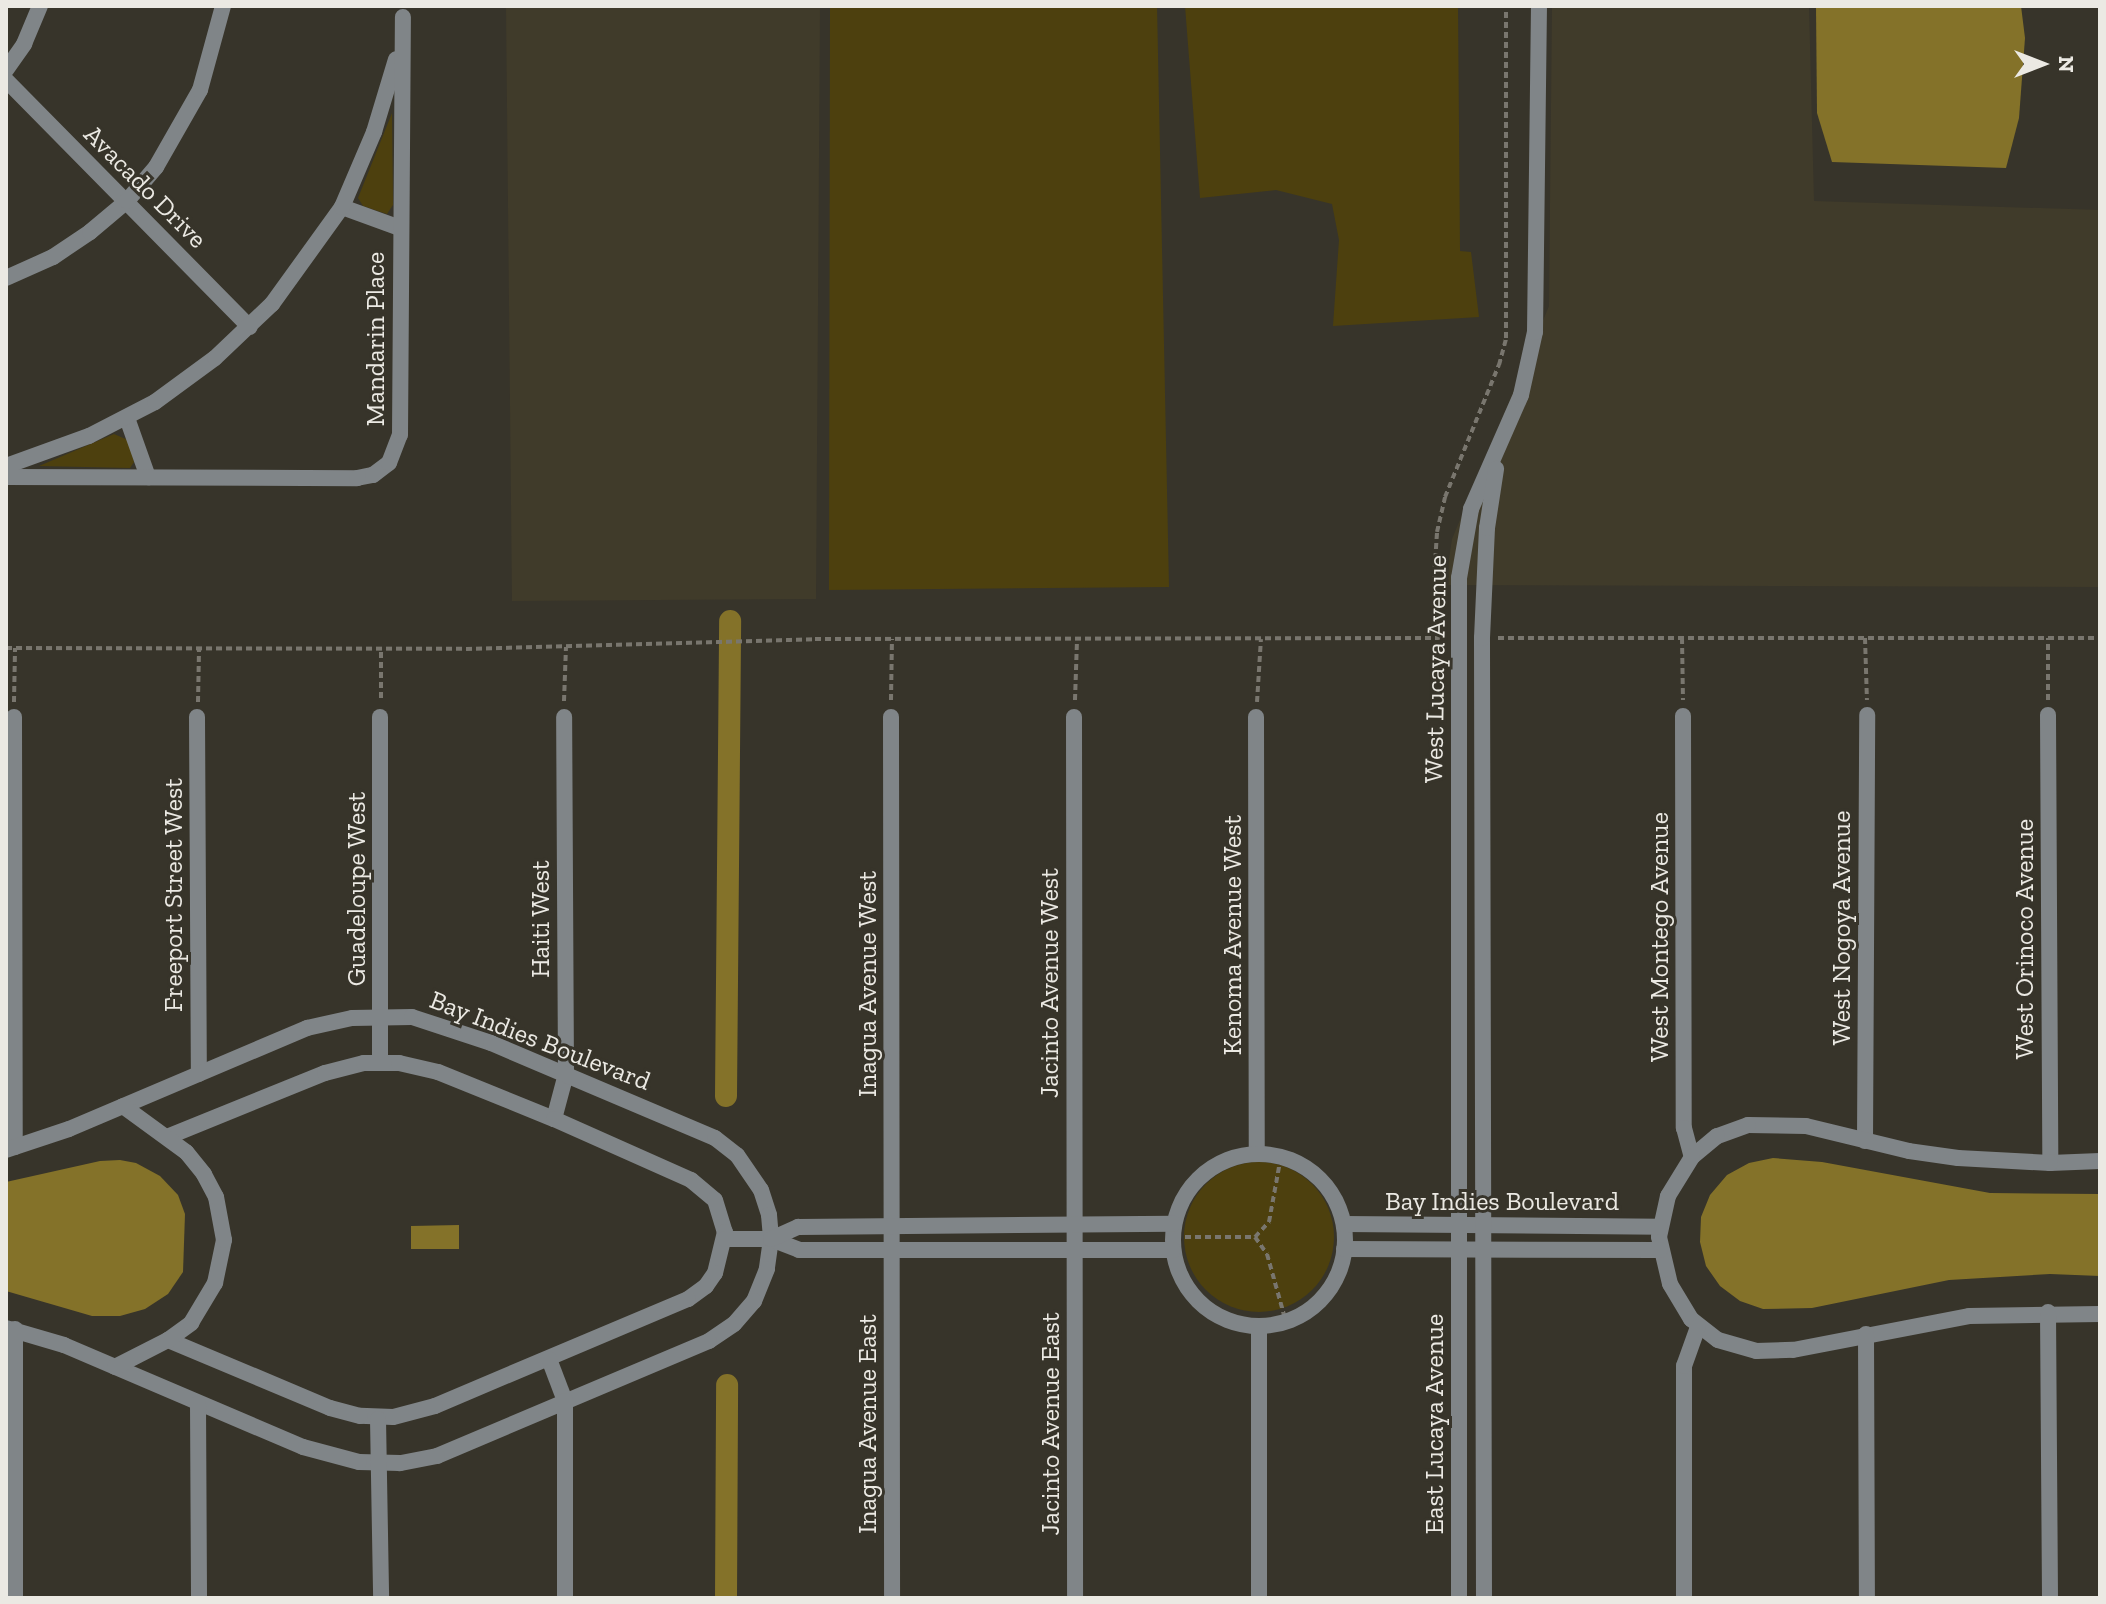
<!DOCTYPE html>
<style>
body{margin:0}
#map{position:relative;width:2106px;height:1604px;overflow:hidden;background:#37342a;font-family:"Zilla Slab",serif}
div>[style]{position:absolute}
.built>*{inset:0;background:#403b2a}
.green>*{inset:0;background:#4d400e}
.round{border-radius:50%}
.water>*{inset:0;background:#847229}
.canal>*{height:22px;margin:-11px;padding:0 11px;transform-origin:11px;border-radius:11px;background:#847229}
.path>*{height:4px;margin-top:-2px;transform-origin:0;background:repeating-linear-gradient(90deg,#79766e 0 6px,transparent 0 10px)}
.street>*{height:16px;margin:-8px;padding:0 8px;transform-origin:8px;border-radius:8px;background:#808588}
.street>.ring{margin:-8px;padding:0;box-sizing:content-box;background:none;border:16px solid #808588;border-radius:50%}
span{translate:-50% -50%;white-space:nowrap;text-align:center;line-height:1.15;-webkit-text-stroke:6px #37342a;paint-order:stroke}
.street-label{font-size:26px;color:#ebe9e3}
.frame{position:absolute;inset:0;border:8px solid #ebe9e3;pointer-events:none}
.north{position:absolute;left:2002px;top:24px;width:80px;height:80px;-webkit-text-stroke:6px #37342a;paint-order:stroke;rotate:90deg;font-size:22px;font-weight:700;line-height:32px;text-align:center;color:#ebe9e3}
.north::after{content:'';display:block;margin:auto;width:28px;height:36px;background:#ebe9e3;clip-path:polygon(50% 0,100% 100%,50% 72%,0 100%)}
</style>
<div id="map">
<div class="built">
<i style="clip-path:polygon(506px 6px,820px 6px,816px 599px,512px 601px)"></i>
<i style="clip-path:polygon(1552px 6px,1809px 6px,1814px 201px,2100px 210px,2100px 587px,1445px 585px,1452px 539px,1549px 306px)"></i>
</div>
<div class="green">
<i style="clip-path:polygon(830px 6px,1157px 6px,1169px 587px,829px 590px)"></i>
<i style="clip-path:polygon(1185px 6px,1458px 6px,1460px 251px,1471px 252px,1479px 317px,1333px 326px,1339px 240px,1332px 204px,1276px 190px,1200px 198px)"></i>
<i style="clip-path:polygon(392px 113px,393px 205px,387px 214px,363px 206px,358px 198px)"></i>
<i style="clip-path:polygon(114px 434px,128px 440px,134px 462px,130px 468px,39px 466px)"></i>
<i class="round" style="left:1184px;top:1162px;width:150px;height:150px"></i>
</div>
<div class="water">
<i style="clip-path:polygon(1816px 6px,2021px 6px,2025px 38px,2019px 118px,2006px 168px,1832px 162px,1817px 113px)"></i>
<i style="clip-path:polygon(1773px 1158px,1822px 1162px,1990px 1193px,2100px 1194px,2100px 1276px,2050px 1274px,1949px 1280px,1812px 1308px,1763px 1309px,1740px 1301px,1720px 1286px,1706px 1266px,1700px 1242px,1701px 1217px,1710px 1195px,1727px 1175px,1749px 1163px)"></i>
<i style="clip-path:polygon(120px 1160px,136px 1163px,160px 1176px,178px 1195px,185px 1214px,183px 1272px,168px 1294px,145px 1309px,120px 1316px,92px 1316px,6px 1291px,6px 1182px,100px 1161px)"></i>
<i style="clip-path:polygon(459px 1225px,459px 1249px,411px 1249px,411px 1226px)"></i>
</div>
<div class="canal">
<i style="left:726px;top:1096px;width:475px;rotate:-89.5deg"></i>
<i style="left:726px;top:1598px;width:213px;rotate:-89.7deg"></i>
</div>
<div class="path">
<i style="left:1440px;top:597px;width:19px;rotate:-108deg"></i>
<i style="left:1434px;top:579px;width:47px;rotate:-86.3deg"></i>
<i style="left:1437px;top:532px;width:36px;rotate:-77deg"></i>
<i style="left:1445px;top:497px;width:143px;rotate:-67.8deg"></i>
<i style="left:1499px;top:365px;width:28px;rotate:-75deg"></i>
<i style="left:1506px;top:338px;width:332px;rotate:-90deg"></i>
<i style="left:1498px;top:638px;width:602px"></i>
<i style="left:1682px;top:638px;width:62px;rotate:89.1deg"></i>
<i style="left:1865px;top:638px;width:62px;rotate:88.2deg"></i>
<i style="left:6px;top:648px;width:460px;rotate:0.1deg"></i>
<i style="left:466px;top:649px;width:349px;rotate:-1.6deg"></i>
<i style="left:815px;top:639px;width:627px;rotate:-0.09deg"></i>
<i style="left:381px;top:698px;width:49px;rotate:-90deg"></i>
<i style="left:891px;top:700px;width:61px;rotate:-89.1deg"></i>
<i style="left:1075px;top:700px;width:61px;rotate:-88.1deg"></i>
<i style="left:2048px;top:700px;width:62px;rotate:-90deg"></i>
<i style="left:564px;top:701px;width:54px;rotate:-87.9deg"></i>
<i style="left:14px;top:702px;width:54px;rotate:-88.9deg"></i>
<i style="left:198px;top:702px;width:53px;rotate:-88.9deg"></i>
<i style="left:1257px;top:702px;width:63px;rotate:-86.4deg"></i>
<i style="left:1185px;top:1237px;width:70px"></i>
<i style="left:1255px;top:1237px;width:21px;rotate:-47deg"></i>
<i style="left:1269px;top:1222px;width:67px;rotate:-79.7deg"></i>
<i style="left:1255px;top:1237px;width:21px;rotate:55deg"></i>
<i style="left:1267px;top:1254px;width:71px;rotate:74.4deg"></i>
</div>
<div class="street">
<i style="left:6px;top:70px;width:32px;rotate:-55deg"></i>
<i style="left:24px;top:44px;width:41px;rotate:-67.2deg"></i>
<i style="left:6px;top:80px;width:347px;rotate:45.4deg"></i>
<i style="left:342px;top:207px;width:62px;rotate:19.9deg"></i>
<i style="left:6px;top:278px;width:51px;rotate:-24.1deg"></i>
<i style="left:53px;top:257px;width:45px;rotate:-34deg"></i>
<i style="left:90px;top:232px;width:48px;rotate:-40deg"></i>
<i style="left:127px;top:201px;width:45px;rotate:-49.5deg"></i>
<i style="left:156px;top:167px;width:89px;rotate:-60.3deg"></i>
<i style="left:200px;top:90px;width:87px;rotate:-74.7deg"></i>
<i style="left:127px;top:418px;width:63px;rotate:70.4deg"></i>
<i style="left:6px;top:466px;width:88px;rotate:-19.9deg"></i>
<i style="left:89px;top:436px;width:74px;rotate:-27.3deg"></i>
<i style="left:155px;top:402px;width:74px;rotate:-36.3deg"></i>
<i style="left:215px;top:358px;width:79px;rotate:-43.5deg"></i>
<i style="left:272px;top:304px;width:120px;rotate:-54.2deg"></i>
<i style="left:342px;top:207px;width:82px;rotate:-66.9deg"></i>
<i style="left:374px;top:132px;width:76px;rotate:-73.2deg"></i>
<i style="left:6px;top:477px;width:351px;rotate:0.2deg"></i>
<i style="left:357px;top:478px;width:16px;rotate:-11deg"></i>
<i style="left:373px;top:475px;width:20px;rotate:-37deg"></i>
<i style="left:389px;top:463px;width:30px;rotate:-69deg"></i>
<i style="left:400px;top:435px;width:418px;rotate:-89.6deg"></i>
<i style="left:2048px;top:715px;width:448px;rotate:89.7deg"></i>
<i style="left:1683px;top:716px;width:412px;rotate:89.9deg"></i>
<i style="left:1684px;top:1128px;width:30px;rotate:75deg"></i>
<i style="left:14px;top:717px;width:430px;rotate:89.9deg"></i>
<i style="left:197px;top:717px;width:357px;rotate:89.7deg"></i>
<i style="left:380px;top:717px;width:344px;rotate:90deg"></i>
<i style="left:891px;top:717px;width:881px;rotate:89.93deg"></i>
<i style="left:1074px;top:717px;width:881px;rotate:89.93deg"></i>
<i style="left:1256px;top:717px;width:436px;rotate:89.9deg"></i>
<i style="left:554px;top:1119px;width:47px;rotate:-75.1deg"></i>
<i style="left:566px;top:1074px;width:357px;rotate:-90.3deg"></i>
<i style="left:167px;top:1137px;width:170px;rotate:-22.1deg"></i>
<i style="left:325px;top:1073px;width:40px;rotate:-14.4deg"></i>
<i style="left:364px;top:1063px;width:35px"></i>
<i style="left:399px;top:1063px;width:40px;rotate:13deg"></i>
<i style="left:438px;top:1072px;width:125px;rotate:22.1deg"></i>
<i style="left:554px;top:1119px;width:150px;rotate:24deg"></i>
<i style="left:691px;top:1180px;width:31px;rotate:40deg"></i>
<i style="left:715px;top:1200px;width:34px;rotate:73deg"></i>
<i style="left:725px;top:1232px;width:42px;rotate:103.7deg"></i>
<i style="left:715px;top:1273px;width:16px;rotate:125deg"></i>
<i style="left:706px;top:1286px;width:22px;rotate:144deg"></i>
<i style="left:688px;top:1299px;width:275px;rotate:157.1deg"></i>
<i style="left:435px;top:1406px;width:43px;rotate:165.3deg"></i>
<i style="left:393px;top:1417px;width:33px;rotate:-178deg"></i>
<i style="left:360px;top:1416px;width:31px;rotate:-165deg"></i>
<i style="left:330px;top:1408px;width:176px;rotate:-157.2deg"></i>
<i style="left:1865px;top:1141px;width:426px;rotate:-89.7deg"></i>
<i style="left:6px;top:1150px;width:66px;rotate:-18.4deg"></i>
<i style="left:69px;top:1129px;width:259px;rotate:-23deg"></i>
<i style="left:307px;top:1028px;width:46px;rotate:-12.5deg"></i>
<i style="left:352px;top:1018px;width:60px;rotate:-1deg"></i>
<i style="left:412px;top:1017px;width:83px;rotate:18.2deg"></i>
<i style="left:491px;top:1043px;width:243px;rotate:23deg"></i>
<i style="left:715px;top:1138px;width:28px;rotate:38deg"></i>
<i style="left:737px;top:1155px;width:42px;rotate:55.6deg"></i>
<i style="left:761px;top:1190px;width:26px;rotate:72deg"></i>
<i style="left:769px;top:1215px;width:24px;rotate:85deg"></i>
<i style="left:771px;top:1239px;width:30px;rotate:98deg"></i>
<i style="left:767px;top:1269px;width:35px;rotate:112deg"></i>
<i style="left:754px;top:1301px;width:30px;rotate:131deg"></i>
<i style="left:734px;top:1324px;width:30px;rotate:146deg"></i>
<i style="left:709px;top:1341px;width:295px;rotate:157.1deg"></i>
<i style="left:437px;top:1456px;width:38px;rotate:169deg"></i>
<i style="left:400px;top:1463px;width:41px;rotate:-178.6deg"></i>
<i style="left:359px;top:1462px;width:58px;rotate:-165deg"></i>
<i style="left:303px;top:1447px;width:260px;rotate:-156.9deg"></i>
<i style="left:64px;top:1345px;width:60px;rotate:-163.7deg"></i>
<i class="ring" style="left:1173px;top:1154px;width:156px;height:156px"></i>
<i style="left:2100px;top:1161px;width:50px;rotate:177.7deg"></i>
<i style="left:2050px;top:1163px;width:92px;rotate:-176.9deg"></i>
<i style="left:1958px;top:1158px;width:49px;rotate:-171.9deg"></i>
<i style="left:1909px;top:1151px;width:106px;rotate:-166.4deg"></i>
<i style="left:1806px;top:1126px;width:58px;rotate:-179deg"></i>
<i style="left:1748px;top:1125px;width:33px;rotate:160deg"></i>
<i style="left:1717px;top:1136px;width:33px;rotate:140deg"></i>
<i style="left:1692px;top:1157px;width:46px;rotate:121.6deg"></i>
<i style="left:1668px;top:1196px;width:42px;rotate:102.4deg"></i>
<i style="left:1659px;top:1237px;width:48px;rotate:76.8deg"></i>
<i style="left:1670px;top:1284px;width:41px;rotate:59deg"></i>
<i style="left:1691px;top:1319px;width:34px;rotate:38deg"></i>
<i style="left:1718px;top:1340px;width:40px;rotate:16deg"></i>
<i style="left:1756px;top:1351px;width:37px;rotate:-2deg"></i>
<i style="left:1793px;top:1350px;width:179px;rotate:-10.9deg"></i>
<i style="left:1969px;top:1316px;width:131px;rotate:-0.9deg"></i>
<i style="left:1344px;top:1224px;width:316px;rotate:0.5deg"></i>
<i style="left:725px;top:1239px;width:46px"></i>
<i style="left:771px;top:1239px;width:30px;rotate:21deg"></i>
<i style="left:799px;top:1250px;width:374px"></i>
<i style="left:771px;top:1239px;width:30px;rotate:-24deg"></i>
<i style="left:798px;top:1227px;width:376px;rotate:-0.5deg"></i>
<i style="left:1344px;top:1249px;width:316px;rotate:0.2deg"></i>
<i style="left:2048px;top:1312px;width:286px;rotate:89.6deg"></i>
<i style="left:1866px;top:1334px;width:264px;rotate:89.8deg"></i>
<i style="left:549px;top:1359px;width:45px;rotate:69.1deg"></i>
<i style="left:565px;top:1401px;width:197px;rotate:90deg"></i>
<i style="left:115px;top:1367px;width:59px;rotate:-27deg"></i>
<i style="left:168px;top:1340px;width:29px;rotate:-36deg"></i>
<i style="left:191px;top:1323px;width:47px;rotate:-59deg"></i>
<i style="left:215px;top:1283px;width:44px;rotate:-78.2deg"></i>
<i style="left:224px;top:1240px;width:44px;rotate:-100.5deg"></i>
<i style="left:216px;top:1197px;width:26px;rotate:-118deg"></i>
<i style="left:204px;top:1174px;width:28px;rotate:-129deg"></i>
<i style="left:186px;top:1152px;width:78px;rotate:-143.9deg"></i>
<i style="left:198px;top:1404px;width:194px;rotate:89.7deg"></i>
<i style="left:378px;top:1419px;width:179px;rotate:89deg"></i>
<i style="left:15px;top:1598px;width:269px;rotate:-90deg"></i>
<i style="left:1259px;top:1598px;width:271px;rotate:-90deg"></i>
<i style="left:1459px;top:1598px;width:1020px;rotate:-90deg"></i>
<i style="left:1459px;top:578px;width:70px;rotate:-80.1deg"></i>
<i style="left:1471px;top:509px;width:124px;rotate:-66.3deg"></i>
<i style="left:1521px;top:395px;width:65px;rotate:-77.5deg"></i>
<i style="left:1535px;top:332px;width:326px;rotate:-89.3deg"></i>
<i style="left:1484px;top:1598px;width:960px;rotate:-90.12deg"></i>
<i style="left:1482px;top:638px;width:110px;rotate:-87.4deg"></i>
<i style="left:1487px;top:528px;width:60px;rotate:-81.3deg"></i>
<i style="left:1684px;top:1598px;width:232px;rotate:-90deg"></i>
<i style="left:1684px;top:1366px;width:41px;rotate:-70.3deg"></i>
</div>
<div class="street-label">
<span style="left:145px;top:187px;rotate:45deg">Avacado Drive</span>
<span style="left:376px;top:339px;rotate:-90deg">Mandarin Place</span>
<span style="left:1436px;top:669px;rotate:-89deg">West Lucaya Avenue</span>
<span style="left:357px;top:889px;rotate:-90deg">Guadeloupe West</span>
<span style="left:174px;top:895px;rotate:-90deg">Freeport Street West</span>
<span style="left:541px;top:919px;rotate:-90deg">Haiti West</span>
<span style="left:1842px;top:928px;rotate:-90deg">West Nogoya Avenue</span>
<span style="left:1233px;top:935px;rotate:-90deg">Kenoma Avenue West</span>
<span style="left:1660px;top:937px;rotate:-90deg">West Montego Avenue</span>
<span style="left:2025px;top:939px;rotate:-90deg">West Orinoco Avenue</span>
<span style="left:1050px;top:983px;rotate:-90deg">Jacinto Avenue West</span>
<span style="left:868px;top:984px;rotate:-90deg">Inagua Avenue West</span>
<span style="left:540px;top:1041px;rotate:21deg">Bay Indies Boulevard</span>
<span style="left:1502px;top:1202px">Bay Indies Boulevard</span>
<span style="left:868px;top:1424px;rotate:-90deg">Inagua Avenue East</span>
<span style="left:1051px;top:1424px;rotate:-90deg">Jacinto Avenue East</span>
<span style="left:1435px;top:1424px;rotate:-90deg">East Lucaya Avenue</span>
</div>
<div class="frame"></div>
<div class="north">N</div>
</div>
